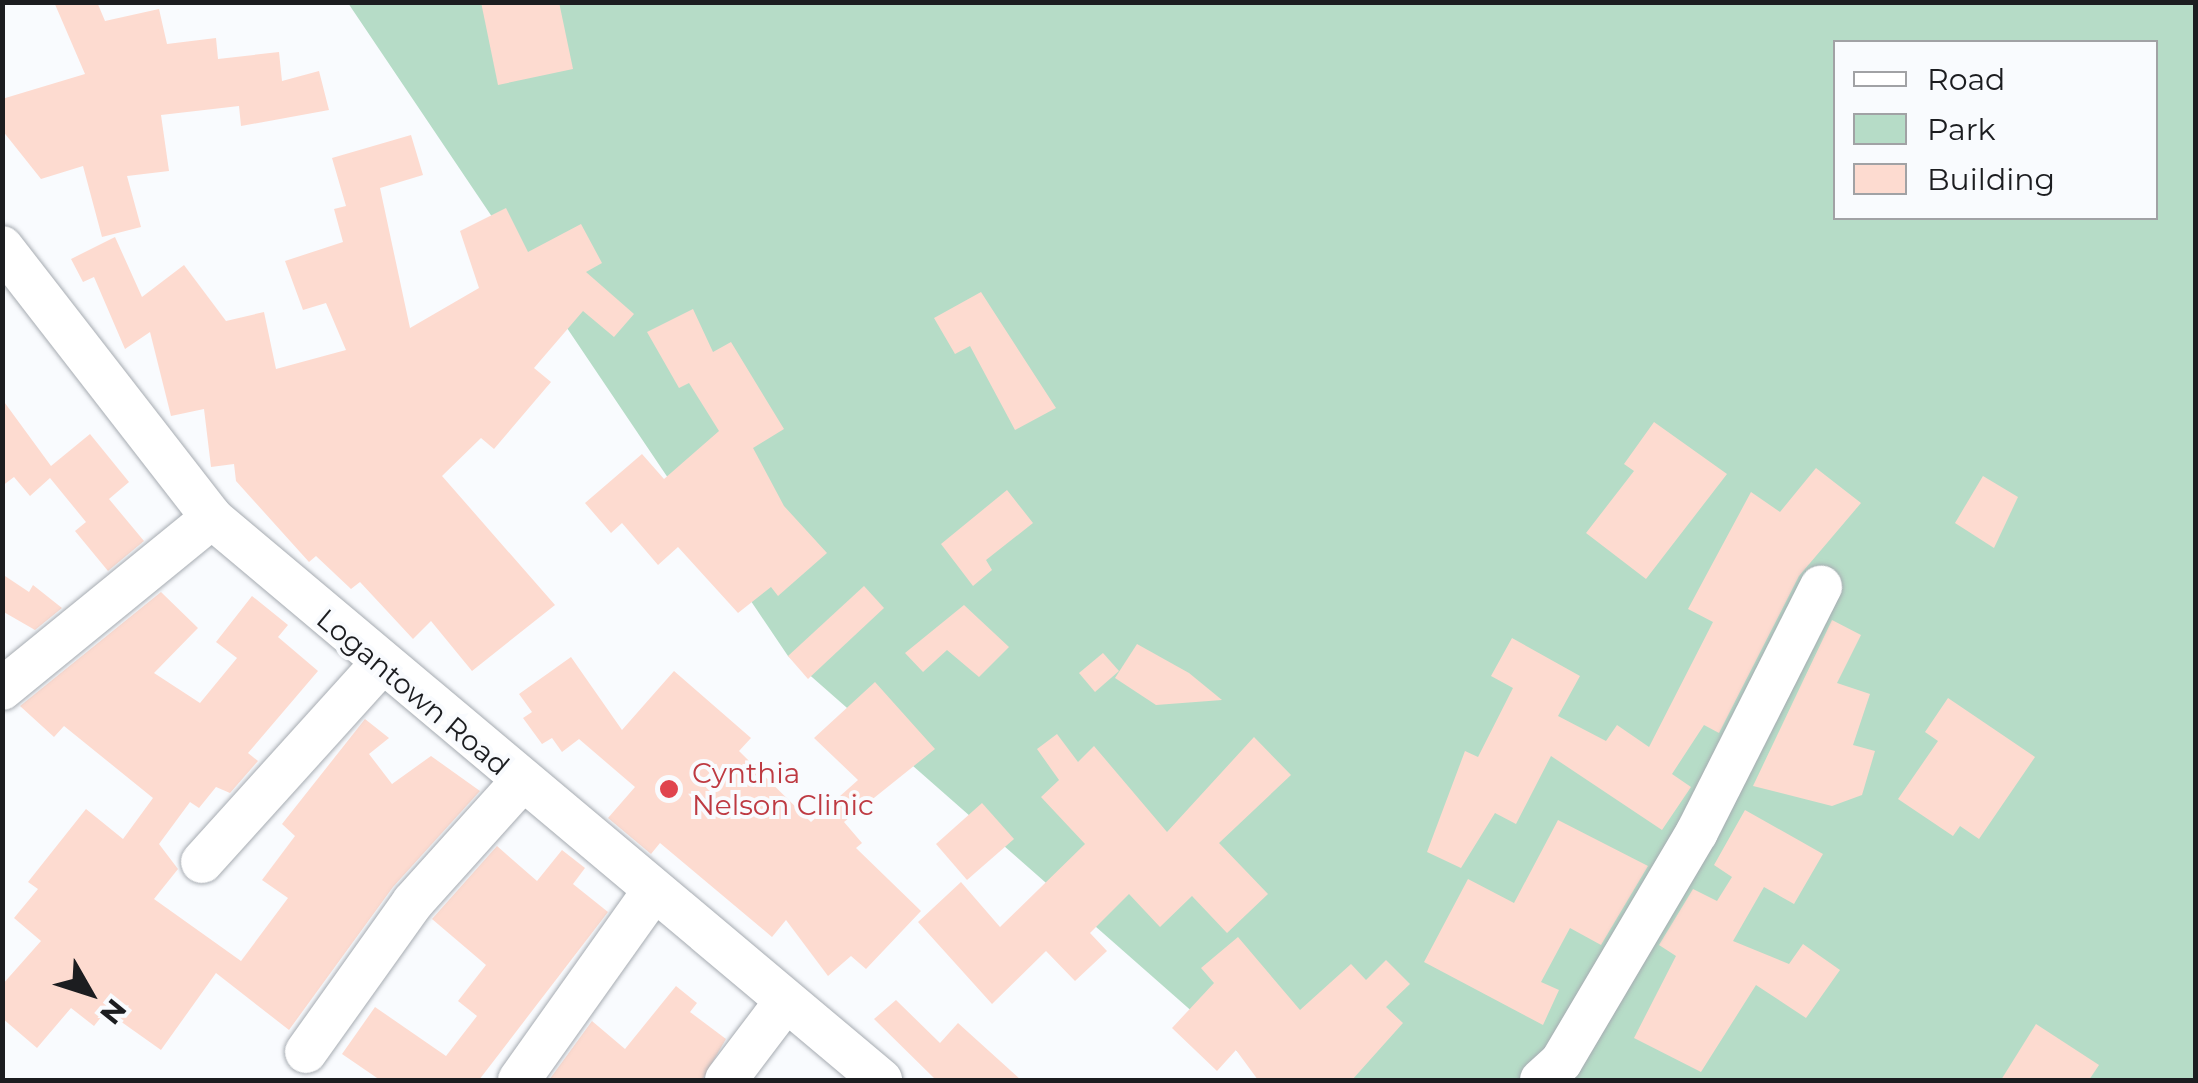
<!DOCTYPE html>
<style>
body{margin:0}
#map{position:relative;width:2198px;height:1083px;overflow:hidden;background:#f9fbfe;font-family:Montserrat,sans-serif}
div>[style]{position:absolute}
.green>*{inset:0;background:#b6dcc7}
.building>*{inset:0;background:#fddbd0}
.roads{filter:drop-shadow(0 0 2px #a6abb1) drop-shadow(0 0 2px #a6abb1)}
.minor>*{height:42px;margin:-21px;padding:0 21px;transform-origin:21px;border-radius:21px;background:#fff}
.dots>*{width:28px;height:28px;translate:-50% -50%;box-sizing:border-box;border:5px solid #f9fbfe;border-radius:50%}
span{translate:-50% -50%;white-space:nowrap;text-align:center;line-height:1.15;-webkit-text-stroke:8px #f9fbfe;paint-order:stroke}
.street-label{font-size:28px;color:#1c1d20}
.health-label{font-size:28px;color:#be3a42}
.left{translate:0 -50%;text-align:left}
.frame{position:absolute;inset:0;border:5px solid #1c1d20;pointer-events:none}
.legend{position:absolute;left:1833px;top:40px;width:325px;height:180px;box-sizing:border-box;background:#f9fbfe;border:2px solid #a1a2a5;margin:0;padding:12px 18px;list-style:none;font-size:30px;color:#1c1d20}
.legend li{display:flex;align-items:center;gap:20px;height:50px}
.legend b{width:50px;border:2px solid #a1a2a5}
.north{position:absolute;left:40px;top:943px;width:100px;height:100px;-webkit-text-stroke:8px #f9fbfe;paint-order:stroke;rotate:129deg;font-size:28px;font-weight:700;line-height:40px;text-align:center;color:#1c1d20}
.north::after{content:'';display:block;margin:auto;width:35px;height:45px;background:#1c1d20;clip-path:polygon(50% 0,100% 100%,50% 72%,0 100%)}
</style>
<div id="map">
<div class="green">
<i style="clip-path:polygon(evenodd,348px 3px,2195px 3px,2195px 1080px,1270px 1080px,788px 656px,348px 3px,1836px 42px,2156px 42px,2156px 218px,1836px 218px,1836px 42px)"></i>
</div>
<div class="building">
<i style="clip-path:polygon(54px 2px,97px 2px,105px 21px,159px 9px,167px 44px,216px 38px,218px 59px,279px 52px,282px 81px,319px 71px,329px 110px,241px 126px,239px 106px,161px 115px,169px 171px,127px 176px,141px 227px,102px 237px,83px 166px,41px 179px,2px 130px,2px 99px,85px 74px)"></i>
<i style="clip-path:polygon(481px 2px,559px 2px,573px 69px,498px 85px)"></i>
<i style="clip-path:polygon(411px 135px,423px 175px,380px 188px,410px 328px,479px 288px,460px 231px,506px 208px,528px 252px,581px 224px,602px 263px,586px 272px,634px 314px,614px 337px,583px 311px,534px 368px,551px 382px,494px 449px,481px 438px,442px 476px,555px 605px,472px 671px,431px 621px,413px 639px,360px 582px,351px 589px,316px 556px,309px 562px,236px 481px,234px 464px,211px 467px,204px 409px,171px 416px,150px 332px,125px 349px,94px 277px,83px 282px,71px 259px,115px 237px,142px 297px,184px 265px,226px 321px,264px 312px,276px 369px,346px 350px,326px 303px,303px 310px,285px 261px,343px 242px,334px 209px,346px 206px,332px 158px)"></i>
<i style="clip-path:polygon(981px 292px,1056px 408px,1015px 430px,970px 346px,955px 354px,934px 318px)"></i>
<i style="clip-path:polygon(693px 309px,713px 352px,731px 342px,784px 429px,753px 448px,784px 506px,827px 553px,778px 596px,771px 587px,738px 613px,678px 547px,658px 565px,622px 523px,611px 533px,585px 503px,642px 454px,664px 479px,719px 431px,689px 383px,679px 388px,647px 332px)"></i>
<i style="clip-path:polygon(2px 399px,51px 466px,90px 434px,129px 482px,109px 499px,144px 541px,108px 571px,75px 531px,86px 522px,50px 478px,30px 496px,14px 477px,2px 486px)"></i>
<i style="clip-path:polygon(1654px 422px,1727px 474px,1646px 579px,1586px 533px,1634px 471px,1624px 464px)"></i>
<i style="clip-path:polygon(1816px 468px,1861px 503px,1799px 576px,1719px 733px,1704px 725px,1672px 774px,1691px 787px,1662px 830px,1551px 756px,1516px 824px,1495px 813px,1461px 868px,1427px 852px,1465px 751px,1478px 757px,1513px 688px,1491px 676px,1512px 638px,1580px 676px,1558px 716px,1606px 741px,1617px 725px,1649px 747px,1713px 622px,1688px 609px,1751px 492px,1780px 512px)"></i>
<i style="clip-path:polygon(1983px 476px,2018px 497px,1994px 548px,1955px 523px)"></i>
<i style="clip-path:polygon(1007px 490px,1033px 523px,986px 560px,992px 570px,973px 586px,941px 544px)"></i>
<i style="clip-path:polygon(2px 574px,29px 592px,33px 585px,62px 608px,35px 630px,2px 611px)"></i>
<i style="clip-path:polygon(864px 586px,884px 608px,808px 679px,788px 656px)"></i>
<i style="clip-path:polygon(161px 592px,198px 628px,154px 673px,200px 703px,237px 658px,216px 642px,252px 596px,288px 625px,278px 637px,318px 671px,248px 753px,258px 761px,230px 793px,216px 787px,199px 808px,190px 802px,159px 844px,178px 869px,154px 899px,241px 961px,288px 898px,262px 880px,295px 836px,282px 824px,365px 719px,389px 738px,369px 754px,392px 784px,431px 756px,480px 791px,393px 887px,289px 1030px,216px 973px,161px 1050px,106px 1011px,94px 1026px,71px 1008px,37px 1048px,2px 1018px,2px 985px,41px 941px,14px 918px,38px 889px,28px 882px,86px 809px,123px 839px,153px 798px,64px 726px,54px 737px,20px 706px)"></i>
<i style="clip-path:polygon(964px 605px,1009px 647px,979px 677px,947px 650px,923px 672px,905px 653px)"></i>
<i style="clip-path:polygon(1832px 620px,1861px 635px,1837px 683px,1870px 694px,1853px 745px,1875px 751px,1862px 795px,1832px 806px,1753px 786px)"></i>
<i style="clip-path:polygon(1137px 644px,1189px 673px,1222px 700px,1156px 705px,1115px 678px)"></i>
<i style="clip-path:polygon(1103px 653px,1119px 671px,1095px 692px,1079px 673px)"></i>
<i style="clip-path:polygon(571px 657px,622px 730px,674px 671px,751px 738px,739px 751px,811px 822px,858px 780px,814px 738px,875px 682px,935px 749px,844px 822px,862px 843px,856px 848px,921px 911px,866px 969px,851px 956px,828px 976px,786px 920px,772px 937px,660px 843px,651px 854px,608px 818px,635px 787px,579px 739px,562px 752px,552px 738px,542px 744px,523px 718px,532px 712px,519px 694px)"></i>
<i style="clip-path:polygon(1948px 698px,2035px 757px,1979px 839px,1960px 826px,1953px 836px,1898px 799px,1938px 741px,1925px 732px)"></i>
<i style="clip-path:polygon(1057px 734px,1078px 762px,1094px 746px,1167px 832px,1254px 737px,1291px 775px,1219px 843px,1268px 894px,1227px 933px,1192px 896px,1160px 927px,1129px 894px,1090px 933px,1107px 951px,1075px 981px,1046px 951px,992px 1004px,918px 922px,961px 882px,1000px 927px,1085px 844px,1041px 797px,1059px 780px,1037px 749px)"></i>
<i style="clip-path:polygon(982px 803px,1014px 839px,967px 880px,936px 844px)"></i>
<i style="clip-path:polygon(1745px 810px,1823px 854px,1794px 904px,1764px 887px,1733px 941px,1789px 964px,1803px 944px,1840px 970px,1806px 1018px,1756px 985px,1701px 1072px,1634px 1038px,1676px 956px,1659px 945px,1693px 889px,1717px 901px,1732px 877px,1714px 865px)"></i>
<i style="clip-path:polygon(1558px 820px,1648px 866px,1601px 945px,1570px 928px,1541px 982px,1559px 990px,1543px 1025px,1424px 962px,1468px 879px,1514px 903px)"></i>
<i style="clip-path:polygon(497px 846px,537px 881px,562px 850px,585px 868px,573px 884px,608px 912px,479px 1080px,380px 1080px,342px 1054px,375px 1007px,446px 1056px,477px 1016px,458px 1001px,486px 965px,432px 919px)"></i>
<i style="clip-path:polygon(1238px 937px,1300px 1010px,1351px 964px,1366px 980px,1386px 960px,1410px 984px,1386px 1007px,1403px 1023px,1352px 1080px,1258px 1080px,1236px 1050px,1217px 1071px,1172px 1028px,1214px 983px,1201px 968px)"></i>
<i style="clip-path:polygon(676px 986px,697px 1003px,690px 1012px,726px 1039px,702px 1080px,549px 1080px,592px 1021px,625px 1049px)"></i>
<i style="clip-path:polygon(896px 1000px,940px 1043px,958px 1023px,1021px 1080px,936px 1080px,874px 1019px)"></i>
<i style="clip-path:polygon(2036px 1024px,2099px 1065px,2089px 1080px,2001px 1080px)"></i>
</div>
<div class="roads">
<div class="minor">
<i style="left:2px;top:247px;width:343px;rotate:52.2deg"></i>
<i style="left:212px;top:518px;width:874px;rotate:40.03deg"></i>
<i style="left:2px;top:689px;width:271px;rotate:-39.2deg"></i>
<i style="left:202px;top:862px;width:267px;rotate:-47.9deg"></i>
<i style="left:306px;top:1052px;width:184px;rotate:-54.5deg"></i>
<i style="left:413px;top:902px;width:161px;rotate:-48deg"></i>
<i style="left:519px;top:1080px;width:229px;rotate:-54.6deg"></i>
<i style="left:726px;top:1080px;width:93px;rotate:-52.9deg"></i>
<i style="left:1541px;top:1080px;width:27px;rotate:-42deg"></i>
<i style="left:1561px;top:1062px;width:267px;rotate:-59.4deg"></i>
<i style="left:1697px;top:832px;width:275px;rotate:-63.2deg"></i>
</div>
</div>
<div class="dots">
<i style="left:669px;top:789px;background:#e0444e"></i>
</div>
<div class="street-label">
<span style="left:413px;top:692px;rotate:40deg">Logantown Road</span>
</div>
<div class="health-label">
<span class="left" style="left:692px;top:789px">Cynthia<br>Nelson Clinic</span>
</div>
<div class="frame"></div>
<ul class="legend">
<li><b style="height:12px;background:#fff"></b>Road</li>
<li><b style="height:28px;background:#b6dcc7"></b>Park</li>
<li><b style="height:28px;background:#fddbd0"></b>Building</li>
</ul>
<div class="north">N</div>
</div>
